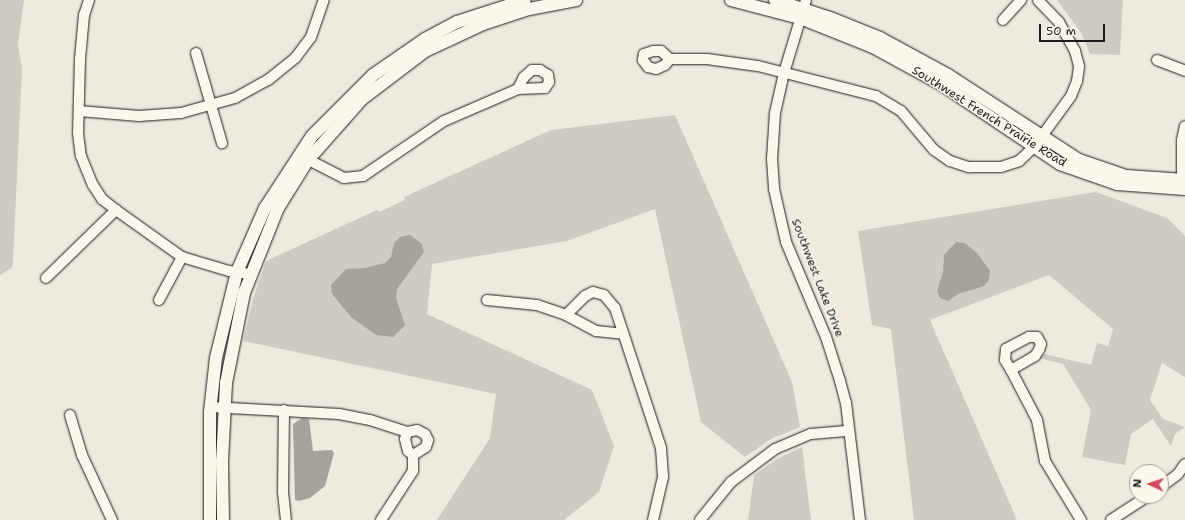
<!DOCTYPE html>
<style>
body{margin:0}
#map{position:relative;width:1185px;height:520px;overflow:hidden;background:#eeeadf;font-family:"Shantell Sans",sans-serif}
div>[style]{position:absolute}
.green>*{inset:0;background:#ceccc2}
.water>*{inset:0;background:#a6a39d}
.roads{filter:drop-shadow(0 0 1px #1c1c1c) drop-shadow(0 0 1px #1c1c1c)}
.minor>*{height:10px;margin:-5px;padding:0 5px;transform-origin:5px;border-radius:5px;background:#fbf7ec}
.tertiary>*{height:12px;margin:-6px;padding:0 6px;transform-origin:6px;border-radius:6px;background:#fbf7ec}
span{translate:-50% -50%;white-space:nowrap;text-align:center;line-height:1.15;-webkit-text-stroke:3px #fbf7ec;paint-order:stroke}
.street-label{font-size:12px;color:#1c1c1c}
.north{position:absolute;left:1129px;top:464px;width:40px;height:40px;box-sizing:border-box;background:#fbf7ec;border:1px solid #a29f99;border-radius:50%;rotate:273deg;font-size:11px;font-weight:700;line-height:16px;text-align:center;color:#1c1c1c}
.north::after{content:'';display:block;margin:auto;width:14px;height:18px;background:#d1495b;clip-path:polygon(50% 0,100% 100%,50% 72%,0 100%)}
.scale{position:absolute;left:1039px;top:24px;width:66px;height:18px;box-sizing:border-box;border:2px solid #1c1c1c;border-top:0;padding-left:5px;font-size:12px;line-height:14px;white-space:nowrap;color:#1c1c1c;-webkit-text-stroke:3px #fbf7ec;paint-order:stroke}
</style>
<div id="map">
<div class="green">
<i style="clip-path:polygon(0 0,24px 0,18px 44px,22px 69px,13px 261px,12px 268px,0 275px)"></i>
<i style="clip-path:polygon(1057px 0,1123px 0,1120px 55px,1090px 54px,1082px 34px)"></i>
<i style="clip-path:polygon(675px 115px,792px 382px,800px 427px,771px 439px,745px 457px,701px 422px,655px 209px,567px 241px,432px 264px,427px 314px,592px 390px,614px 446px,599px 492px,564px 520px,437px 520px,490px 438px,496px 394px,243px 341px,253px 299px,266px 261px,377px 210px,379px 212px,405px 200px,404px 197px,551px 130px)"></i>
<i style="clip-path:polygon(1096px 192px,1167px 218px,1185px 236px,1185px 377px,1162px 363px,1150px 400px,1163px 419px,1185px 427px,1175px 434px,1171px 446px,1153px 419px,1131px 434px,1125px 465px,1082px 457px,1091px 410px,1063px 364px,1039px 358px,1045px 354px,1091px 365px,1097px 343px,1108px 346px,1113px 329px,1049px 275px,930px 320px,1017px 520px,914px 520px,891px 329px,872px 325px,858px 231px)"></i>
<i style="clip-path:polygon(802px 447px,811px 520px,748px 520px,754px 475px,777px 459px)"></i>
</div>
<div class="water">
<i style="clip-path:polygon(410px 235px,422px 244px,424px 252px,397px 289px,396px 298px,405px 325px,393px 337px,376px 335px,351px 317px,332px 294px,331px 285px,346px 269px,365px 268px,385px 263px,391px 257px,394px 243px,400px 237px)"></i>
<i style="clip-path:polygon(956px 242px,965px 243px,977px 253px,990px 271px,989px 280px,984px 286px,958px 294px,948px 301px,940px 298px,937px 291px,943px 272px,944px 255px)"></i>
<i style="clip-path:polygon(302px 418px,309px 419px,313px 451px,332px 450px,334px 453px,325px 486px,310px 498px,299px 501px,295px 500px,293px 424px)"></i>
</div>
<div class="roads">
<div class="minor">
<i style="left:89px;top:0;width:16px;rotate:108deg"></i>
<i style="left:84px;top:15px;width:44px;rotate:95.2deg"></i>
<i style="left:80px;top:59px;width:74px;rotate:91.5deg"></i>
<i style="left:78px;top:133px;width:23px;rotate:83deg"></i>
<i style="left:81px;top:156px;width:31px;rotate:68deg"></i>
<i style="left:93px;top:185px;width:17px;rotate:57deg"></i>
<i style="left:102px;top:199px;width:18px;rotate:38deg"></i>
<i style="left:116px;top:210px;width:81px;rotate:35.5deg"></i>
<i style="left:182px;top:257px;width:49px;rotate:16.6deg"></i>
<i style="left:229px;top:271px;width:21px;rotate:8deg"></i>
<i style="left:806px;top:0;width:76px;rotate:106.8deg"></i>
<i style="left:784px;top:73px;width:41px;rotate:102.7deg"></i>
<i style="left:775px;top:113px;width:46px;rotate:93.7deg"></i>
<i style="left:772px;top:159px;width:30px;rotate:86deg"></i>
<i style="left:774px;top:189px;width:54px;rotate:77.2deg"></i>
<i style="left:786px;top:242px;width:103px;rotate:67.2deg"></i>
<i style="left:826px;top:337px;width:46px;rotate:72.3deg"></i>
<i style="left:840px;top:381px;width:23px;rotate:75deg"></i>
<i style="left:846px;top:403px;width:118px;rotate:83.2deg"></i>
<i style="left:1003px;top:20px;width:27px;rotate:-48deg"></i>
<i style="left:653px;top:51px;width:8px"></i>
<i style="left:661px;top:51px;width:12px;rotate:42deg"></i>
<i style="left:670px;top:59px;width:8px;rotate:130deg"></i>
<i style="left:665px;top:65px;width:10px;rotate:156deg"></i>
<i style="left:656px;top:69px;width:8px;rotate:-166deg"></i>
<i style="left:648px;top:67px;width:9px;rotate:-126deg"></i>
<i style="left:643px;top:60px;width:6px;rotate:-81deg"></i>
<i style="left:644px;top:54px;width:9px;rotate:-18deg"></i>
<i style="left:196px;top:53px;width:94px;rotate:73.9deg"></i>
<i style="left:670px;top:59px;width:37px"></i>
<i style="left:707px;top:59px;width:51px;rotate:7.8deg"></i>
<i style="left:758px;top:66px;width:122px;rotate:14.3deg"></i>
<i style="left:876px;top:96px;width:29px;rotate:31deg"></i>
<i style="left:901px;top:111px;width:51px;rotate:49.8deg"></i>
<i style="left:934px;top:150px;width:19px;rotate:35deg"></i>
<i style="left:950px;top:161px;width:20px;rotate:18deg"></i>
<i style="left:969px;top:167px;width:32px"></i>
<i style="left:1001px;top:167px;width:19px;rotate:-18deg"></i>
<i style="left:1019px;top:161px;width:21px;rotate:-43deg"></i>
<i style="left:1034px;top:147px;width:63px;rotate:-54deg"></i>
<i style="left:1071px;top:96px;width:16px;rotate:-68deg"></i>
<i style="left:1077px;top:81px;width:15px;rotate:-82deg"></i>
<i style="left:1079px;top:66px;width:16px;rotate:-105deg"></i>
<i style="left:1075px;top:51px;width:33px;rotate:-119deg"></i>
<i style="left:1059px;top:22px;width:30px;rotate:-134deg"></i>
<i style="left:1157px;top:60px;width:30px;rotate:21deg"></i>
<i style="left:79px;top:111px;width:60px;rotate:4.8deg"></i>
<i style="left:139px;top:116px;width:42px;rotate:-4.1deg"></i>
<i style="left:181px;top:113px;width:56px;rotate:-15.5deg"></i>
<i style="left:235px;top:98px;width:38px;rotate:-29deg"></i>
<i style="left:268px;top:80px;width:36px;rotate:-39deg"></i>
<i style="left:296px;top:57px;width:25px;rotate:-53deg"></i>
<i style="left:311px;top:37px;width:39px;rotate:-71deg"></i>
<i style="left:303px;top:157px;width:46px;rotate:27.1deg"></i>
<i style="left:344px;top:178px;width:19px;rotate:-6deg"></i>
<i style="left:363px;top:176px;width:98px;rotate:-34.2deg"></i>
<i style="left:444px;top:121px;width:81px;rotate:-23.4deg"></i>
<i style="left:518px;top:89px;width:27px;rotate:-2deg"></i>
<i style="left:545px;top:88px;width:7px;rotate:-56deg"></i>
<i style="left:549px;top:82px;width:7px;rotate:-98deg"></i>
<i style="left:548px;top:75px;width:9px;rotate:-148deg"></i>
<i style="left:540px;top:70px;width:8px;rotate:180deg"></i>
<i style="left:532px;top:70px;width:11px;rotate:139deg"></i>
<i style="left:524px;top:77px;width:13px;rotate:117deg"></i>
<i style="left:1182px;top:187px;width:47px;rotate:-90deg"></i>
<i style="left:1182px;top:140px;width:14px;rotate:-78deg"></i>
<i style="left:46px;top:278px;width:98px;rotate:-44.2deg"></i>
<i style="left:159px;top:300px;width:49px;rotate:-61.9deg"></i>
<i style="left:487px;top:300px;width:50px;rotate:5.7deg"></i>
<i style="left:537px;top:305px;width:31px;rotate:19deg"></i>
<i style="left:566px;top:315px;width:34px;rotate:28deg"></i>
<i style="left:596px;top:331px;width:27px;rotate:6deg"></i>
<i style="left:566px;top:315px;width:27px;rotate:-45deg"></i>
<i style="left:585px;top:296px;width:9px;rotate:-27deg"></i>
<i style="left:593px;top:292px;width:11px;rotate:15deg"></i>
<i style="left:604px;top:295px;width:17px;rotate:50deg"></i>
<i style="left:615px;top:308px;width:147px;rotate:71.8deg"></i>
<i style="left:661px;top:448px;width:29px;rotate:86deg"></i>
<i style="left:663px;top:477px;width:44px;rotate:103.1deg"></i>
<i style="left:1029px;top:337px;width:8px"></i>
<i style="left:1037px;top:337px;width:8px;rotate:60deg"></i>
<i style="left:1041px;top:344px;width:6px;rotate:108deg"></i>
<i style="left:1039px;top:350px;width:7px;rotate:124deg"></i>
<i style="left:1035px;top:356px;width:28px;rotate:150deg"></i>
<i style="left:1011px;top:370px;width:12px;rotate:-121deg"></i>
<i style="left:1005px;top:360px;width:11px;rotate:-85deg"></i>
<i style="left:1006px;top:349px;width:26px;rotate:-28deg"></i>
<i style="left:1011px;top:370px;width:56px;rotate:62.5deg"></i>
<i style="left:1037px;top:420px;width:42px;rotate:79deg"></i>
<i style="left:1045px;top:461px;width:69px;rotate:58.6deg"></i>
<i style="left:211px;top:407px;width:128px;rotate:3.1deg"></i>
<i style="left:339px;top:414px;width:32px;rotate:11deg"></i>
<i style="left:370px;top:420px;width:39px;rotate:18deg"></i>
<i style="left:284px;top:410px;width:82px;rotate:90.7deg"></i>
<i style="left:283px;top:492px;width:28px;rotate:84deg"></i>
<i style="left:70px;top:415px;width:42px;rotate:73.3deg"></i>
<i style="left:82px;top:455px;width:72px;rotate:65.2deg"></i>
<i style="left:1161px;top:487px;width:21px;rotate:-37deg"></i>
<i style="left:1178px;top:474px;width:12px;rotate:-55deg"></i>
<i style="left:381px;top:520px;width:59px;rotate:-56.9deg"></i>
<i style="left:413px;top:471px;width:16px;rotate:-90deg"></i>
<i style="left:413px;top:455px;width:6px;rotate:-141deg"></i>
<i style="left:408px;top:451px;width:12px;rotate:-104deg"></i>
<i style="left:405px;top:439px;width:7px;rotate:-74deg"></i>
<i style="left:407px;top:432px;width:10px;rotate:-11deg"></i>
<i style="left:417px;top:430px;width:9px;rotate:27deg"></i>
<i style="left:425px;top:434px;width:7px;rotate:63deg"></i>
<i style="left:428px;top:440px;width:7px;rotate:106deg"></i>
<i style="left:426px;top:447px;width:15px;rotate:148deg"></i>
<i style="left:700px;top:520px;width:49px;rotate:-50.8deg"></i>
<i style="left:731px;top:482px;width:55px;rotate:-36.9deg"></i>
<i style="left:775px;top:449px;width:39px;rotate:-23deg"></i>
<i style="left:811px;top:434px;width:38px;rotate:-5deg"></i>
<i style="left:1111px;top:520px;width:44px;rotate:-33deg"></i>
</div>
<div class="tertiary">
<i style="left:731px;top:0;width:71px;rotate:14.6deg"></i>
<i style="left:800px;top:18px;width:79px;rotate:21.7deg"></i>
<i style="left:873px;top:47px;width:77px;rotate:28.6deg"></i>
<i style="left:941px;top:84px;width:143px;rotate:33.9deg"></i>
<i style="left:1060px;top:164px;width:60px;rotate:19.3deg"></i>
<i style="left:1117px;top:184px;width:68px;rotate:4.2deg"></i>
<i style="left:775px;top:0;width:61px;rotate:18.1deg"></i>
<i style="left:833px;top:19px;width:51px;rotate:22deg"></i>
<i style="left:880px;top:38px;width:77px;rotate:28.6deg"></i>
<i style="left:948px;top:75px;width:156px;rotate:33deg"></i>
<i style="left:1079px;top:160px;width:50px;rotate:18.8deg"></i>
<i style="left:1126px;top:176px;width:59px;rotate:3.9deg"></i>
<i style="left:210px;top:520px;width:108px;rotate:-90deg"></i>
<i style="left:210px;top:412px;width:54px;rotate:-83.7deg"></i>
<i style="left:216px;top:358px;width:89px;rotate:-76.3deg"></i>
<i style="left:237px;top:272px;width:70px;rotate:-66.4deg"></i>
<i style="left:265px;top:208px;width:86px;rotate:-56.9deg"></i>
<i style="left:312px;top:136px;width:86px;rotate:-45deg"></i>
<i style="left:373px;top:75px;width:63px;rotate:-34.7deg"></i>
<i style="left:425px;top:39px;width:36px;rotate:-28deg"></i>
<i style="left:457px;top:22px;width:71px;rotate:-17.9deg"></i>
<i style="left:223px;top:520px;width:58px;rotate:-91deg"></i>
<i style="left:222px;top:462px;width:79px;rotate:-87.1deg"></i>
<i style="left:226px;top:383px;width:92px;rotate:-78.7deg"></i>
<i style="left:244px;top:293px;width:92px;rotate:-68.2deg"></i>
<i style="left:278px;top:208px;width:57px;rotate:-58deg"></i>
<i style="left:308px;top:160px;width:81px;rotate:-48.5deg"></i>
<i style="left:362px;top:99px;width:79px;rotate:-37.3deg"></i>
<i style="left:425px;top:51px;width:64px;rotate:-25deg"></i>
<i style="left:483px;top:24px;width:48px;rotate:-18.1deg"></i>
<i style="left:529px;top:9px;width:48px;rotate:-10.8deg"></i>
</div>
</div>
<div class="street-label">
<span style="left:989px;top:117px;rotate:32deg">Southwest French Prairie Road</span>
<span style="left:817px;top:278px;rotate:69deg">Southwest Lake Drive</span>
</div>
<div class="north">N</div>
<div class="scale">50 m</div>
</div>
